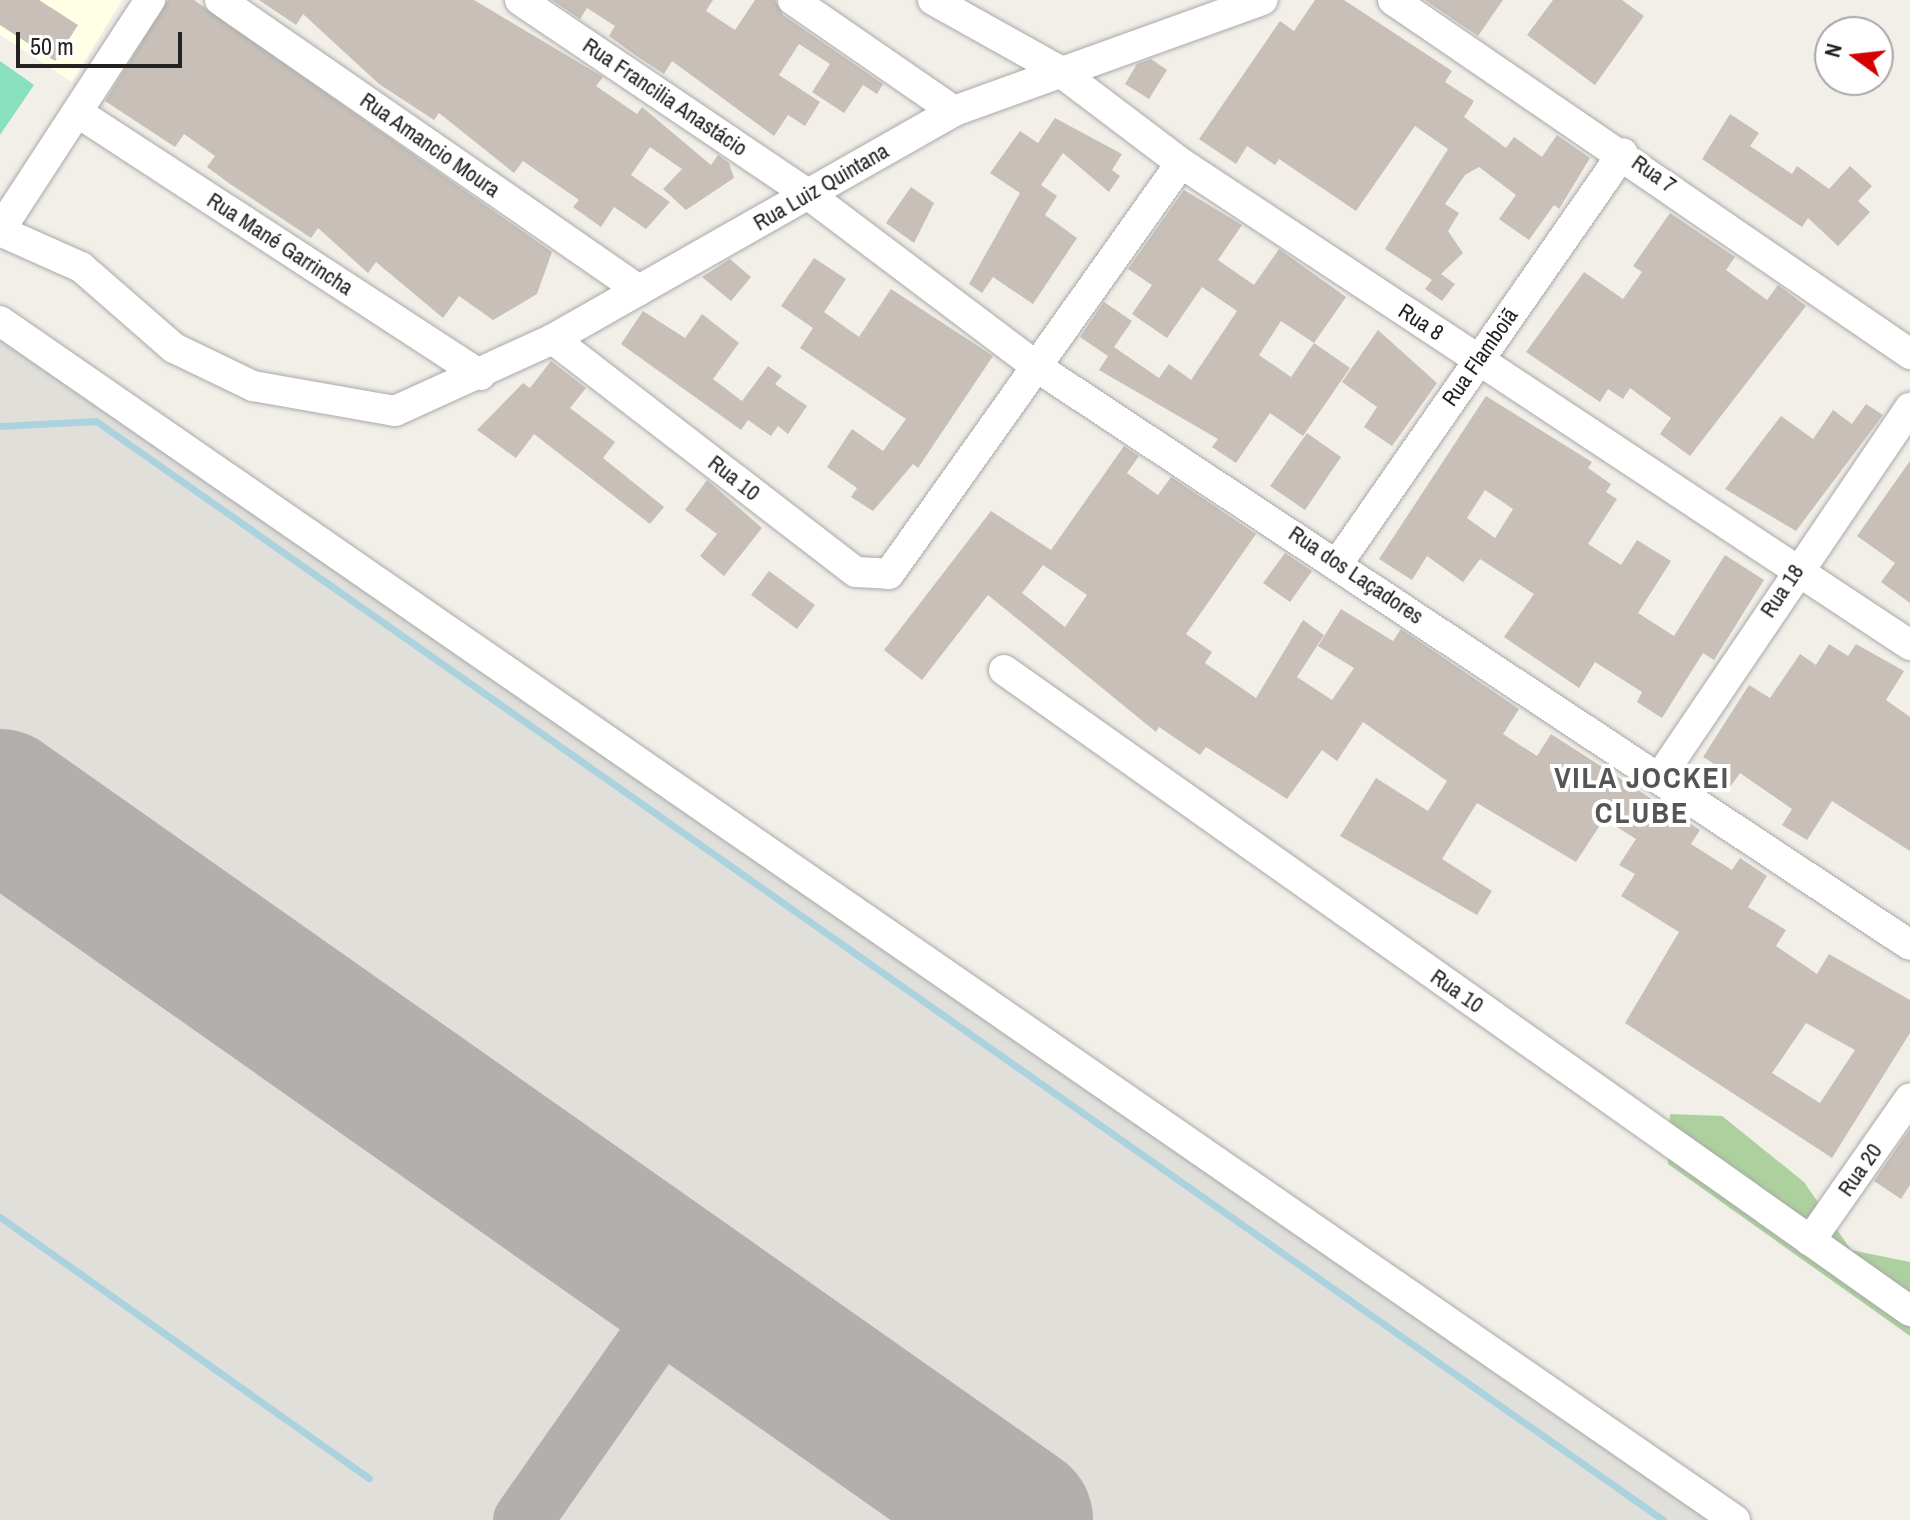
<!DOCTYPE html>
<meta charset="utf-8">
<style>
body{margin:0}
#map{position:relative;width:1910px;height:1520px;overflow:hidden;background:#f2efe9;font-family:"Archivo Narrow",sans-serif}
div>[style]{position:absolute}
.education>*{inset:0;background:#ffffe5}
.airport>*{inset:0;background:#e1dfda}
.forest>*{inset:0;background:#add19e}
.pitch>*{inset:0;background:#88e0be}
.stream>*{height:7px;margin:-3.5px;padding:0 3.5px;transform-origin:3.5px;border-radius:3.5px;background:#aad3df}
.taxiway>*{height:60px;margin:-30px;padding:0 30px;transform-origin:30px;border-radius:30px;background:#b1b0ac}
.runway>*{height:148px;margin:-74px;padding:0 74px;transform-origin:74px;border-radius:74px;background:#b1b0ac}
.building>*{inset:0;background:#c7bfb8}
.roads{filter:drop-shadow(0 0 2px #a9a9a9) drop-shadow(0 0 2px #a9a9a9)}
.minor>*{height:30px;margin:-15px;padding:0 15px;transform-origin:15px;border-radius:15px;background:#fff}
span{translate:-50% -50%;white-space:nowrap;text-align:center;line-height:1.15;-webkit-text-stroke:8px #fff;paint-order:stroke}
.street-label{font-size:22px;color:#222}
.district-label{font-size:30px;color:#555;font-weight:700;letter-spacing:2px}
.north{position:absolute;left:1814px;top:16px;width:80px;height:80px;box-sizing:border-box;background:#fff;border:2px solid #a7a7a7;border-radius:50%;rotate:285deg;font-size:22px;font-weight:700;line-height:32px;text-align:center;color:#222}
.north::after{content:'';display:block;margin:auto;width:28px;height:36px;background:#d40000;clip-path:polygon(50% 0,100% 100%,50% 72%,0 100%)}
.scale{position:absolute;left:16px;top:32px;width:166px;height:36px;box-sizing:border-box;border:4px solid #222;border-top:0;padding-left:10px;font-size:24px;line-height:28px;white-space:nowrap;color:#222;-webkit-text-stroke:6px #fff;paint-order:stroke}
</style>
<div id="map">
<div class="education">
<i style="clip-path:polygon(0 0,122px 0,72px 82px,0 35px)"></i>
</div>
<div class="airport">
<i style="clip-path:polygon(0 306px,987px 985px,1752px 1520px,0 1520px)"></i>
</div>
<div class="forest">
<i style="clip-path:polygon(1670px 1114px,1722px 1116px,1804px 1182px,1851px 1250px,1910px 1262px,1910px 1336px,1668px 1164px)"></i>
</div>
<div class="pitch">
<i style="clip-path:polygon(0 61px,34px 85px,0 135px)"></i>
</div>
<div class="stream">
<i style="left:0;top:426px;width:96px;rotate:-3deg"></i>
<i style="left:96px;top:421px;width:1914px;rotate:35.04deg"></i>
<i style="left:0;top:1217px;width:452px;rotate:35.3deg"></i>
</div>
<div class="taxiway">
<i style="left:652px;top:1336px;width:47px;rotate:-26.6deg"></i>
<i style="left:694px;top:1315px;width:41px;rotate:7deg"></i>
<i style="left:523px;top:1520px;width:225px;rotate:-55deg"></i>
<i style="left:652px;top:1336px;width:46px;rotate:-78.7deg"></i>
<i style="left:661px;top:1291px;width:38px;rotate:-115deg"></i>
</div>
<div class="runway">
<i style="left:0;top:803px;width:1246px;rotate:35.13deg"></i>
</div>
<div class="building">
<i style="clip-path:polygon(0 0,39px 0,78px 25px,55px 61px,0 25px)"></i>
<i style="clip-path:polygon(168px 0,194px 0,552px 252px,537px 294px,493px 320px,459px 296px,443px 318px,376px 262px,368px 273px,318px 228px,311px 238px,230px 184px,207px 167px,215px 156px,184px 134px,175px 147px,105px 101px)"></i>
<i style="clip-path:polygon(259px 0,474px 0,603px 77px,596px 86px,637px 114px,642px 107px,711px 165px,718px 155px,729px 163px,734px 178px,686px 210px,663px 189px,682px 169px,650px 147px,631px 175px,670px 202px,646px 229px,614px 207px,601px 227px,573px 207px,579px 200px,523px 161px,514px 173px,439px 113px,434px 120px,379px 84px,303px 14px,296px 25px)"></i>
<i style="clip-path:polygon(552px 0,713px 0,706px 11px,735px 30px,755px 0,775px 0,783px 15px,883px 84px,877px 94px,863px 85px,844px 113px,812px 92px,830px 64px,799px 44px,779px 75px,820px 102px,805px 126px,788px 115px,774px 136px,672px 61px,664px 74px,638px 57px,609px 36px,615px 26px,587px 8px,580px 19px)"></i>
<i style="clip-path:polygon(1315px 0,1344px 0,1452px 71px,1445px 82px,1474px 101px,1464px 117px,1506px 148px,1514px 137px,1542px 157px,1557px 135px,1590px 158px,1559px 209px,1554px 205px,1529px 240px,1499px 219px,1516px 195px,1479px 167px,1465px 175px,1445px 204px,1459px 213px,1448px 231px,1463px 253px,1441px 274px,1455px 284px,1442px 301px,1425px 289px,1432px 280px,1385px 249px,1448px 149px,1415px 126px,1356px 211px,1279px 159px,1275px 165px,1247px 146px,1236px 164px,1199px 139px,1280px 21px,1294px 31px)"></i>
<i style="clip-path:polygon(1425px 0,1503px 0,1478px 36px)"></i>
<i style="clip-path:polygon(1553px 0,1622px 0,1644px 16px,1595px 85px,1527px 35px)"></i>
<i style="clip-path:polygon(1151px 59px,1167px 70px,1149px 99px,1125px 84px,1137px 64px)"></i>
<i style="clip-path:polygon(1730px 114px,1759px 133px,1750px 146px,1792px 174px,1797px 166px,1829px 189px,1850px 166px,1872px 186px,1858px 201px,1870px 212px,1838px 246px,1808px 218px,1802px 227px,1702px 159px)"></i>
<i style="clip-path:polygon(1055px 118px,1122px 154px,1112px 170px,1120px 176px,1109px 192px,1063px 153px,1041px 185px,1057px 196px,1045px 215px,1077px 238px,1033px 304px,993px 277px,982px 293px,969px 284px,1020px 193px,990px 173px,1020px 131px,1038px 143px)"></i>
<i style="clip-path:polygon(911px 187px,934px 203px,914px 243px,886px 223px)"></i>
<i style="clip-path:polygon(evenodd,1184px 190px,1242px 225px,1218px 260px,1254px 285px,1279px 249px,1346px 297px,1314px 343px,1350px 368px,1303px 436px,1270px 413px,1236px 463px,1212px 447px,1218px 439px,1099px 370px,1108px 356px,1080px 337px,1104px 302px,1132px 321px,1114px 347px,1159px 378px,1169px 364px,1191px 380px,1237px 311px,1202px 287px,1167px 338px,1132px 314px,1152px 285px,1128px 269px,1184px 190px,1281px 321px,1314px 343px,1291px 377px,1259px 355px,1281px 321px)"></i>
<i style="clip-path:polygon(1670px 213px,1735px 257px,1726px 270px,1767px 300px,1778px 285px,1806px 306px,1690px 456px,1660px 434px,1671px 418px,1630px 388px,1623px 399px,1608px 389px,1600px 402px,1526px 352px,1584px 272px,1623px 299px,1642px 272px,1633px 266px)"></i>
<i style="clip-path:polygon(814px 258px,846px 279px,824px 312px,859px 337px,891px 289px,993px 356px,918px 468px,913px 464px,873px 511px,851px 497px,857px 488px,827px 467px,852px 429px,883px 451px,906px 419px,800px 348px,813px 328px,781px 306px)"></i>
<i style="clip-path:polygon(730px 259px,751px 277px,731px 301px,702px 277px)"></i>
<i style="clip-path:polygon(643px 311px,685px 338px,702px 314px,739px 343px,713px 379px,742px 401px,768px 366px,782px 376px,775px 384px,807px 406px,788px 434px,778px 426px,771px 436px,748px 420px,741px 430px,621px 344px)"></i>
<i style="clip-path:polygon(1378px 330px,1437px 383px,1392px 446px,1364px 427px,1377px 407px,1342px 382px)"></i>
<i style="clip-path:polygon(551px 361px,586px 388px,570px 408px,615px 442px,603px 458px,664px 507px,650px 524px,534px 434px,516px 458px,477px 430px,523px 383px,530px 388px)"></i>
<i style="clip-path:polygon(evenodd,1486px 396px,1592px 462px,1588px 468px,1611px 484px,1606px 492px,1617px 499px,1588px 544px,1621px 565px,1637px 540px,1671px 561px,1638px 613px,1674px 636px,1725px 555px,1764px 580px,1714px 660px,1703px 653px,1662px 718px,1637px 702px,1642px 692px,1595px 662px,1579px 688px,1504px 637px,1534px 594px,1480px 559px,1463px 582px,1427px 556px,1412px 580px,1379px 559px,1486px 396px,1485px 490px,1513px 509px,1495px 538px,1467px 518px,1485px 490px)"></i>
<i style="clip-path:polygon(1866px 404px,1883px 415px,1796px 531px,1725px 489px,1781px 416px,1813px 439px,1833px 410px,1852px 424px)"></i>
<i style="clip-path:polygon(1307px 433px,1341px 457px,1305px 510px,1270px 486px)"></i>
<i style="clip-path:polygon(evenodd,1124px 446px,1139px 456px,1127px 473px,1158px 495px,1171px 477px,1256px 534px,1186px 634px,1212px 652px,1205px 663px,1256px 698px,1303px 620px,1324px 635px,1297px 677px,1332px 700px,1354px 668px,1318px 646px,1341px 609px,1393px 641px,1401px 629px,1519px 709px,1503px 734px,1537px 756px,1551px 734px,1700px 830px,1691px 844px,1732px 870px,1740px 858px,1767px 876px,1748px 907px,1786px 930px,1776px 946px,1817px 974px,1829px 954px,1910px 1000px,1910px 1033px,1832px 1158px,1625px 1023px,1679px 932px,1621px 896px,1635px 874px,1619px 865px,1636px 839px,1604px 819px,1576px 862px,1477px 803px,1442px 859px,1492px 891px,1477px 915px,1340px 836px,1376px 778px,1428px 811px,1447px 781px,1363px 722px,1337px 761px,1322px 750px,1287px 799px,1206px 747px,1200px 755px,1159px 727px,1156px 732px,988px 595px,922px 680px,884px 650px,991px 511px,1051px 550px,1124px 446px,1043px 565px,1087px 595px,1065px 627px,1022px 593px,1043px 565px,1124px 446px,1806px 1023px,1855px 1050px,1820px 1103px,1772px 1073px,1806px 1023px)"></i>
<i style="clip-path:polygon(1910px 461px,1910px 603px,1881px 582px,1895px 563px,1857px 536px)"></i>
<i style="clip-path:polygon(707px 480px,762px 528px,724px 576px,700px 556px,717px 534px,685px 510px)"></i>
<i style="clip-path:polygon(1285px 553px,1312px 571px,1290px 602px,1263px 583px)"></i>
<i style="clip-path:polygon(769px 571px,815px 605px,797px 629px,751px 595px)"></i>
<i style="clip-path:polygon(1829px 644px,1848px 656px,1856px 644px,1904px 671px,1886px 700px,1910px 717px,1910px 851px,1832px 801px,1807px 840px,1782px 825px,1792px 809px,1740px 773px,1728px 790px,1708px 776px,1716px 765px,1703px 757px,1749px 685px,1770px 698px,1800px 654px,1816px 665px)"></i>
<i style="clip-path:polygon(1910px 1129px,1910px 1185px,1901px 1199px,1874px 1181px)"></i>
</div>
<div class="roads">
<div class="minor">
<i style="left:220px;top:0;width:510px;rotate:34.69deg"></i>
<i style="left:520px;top:0;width:349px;rotate:34deg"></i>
<i style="left:809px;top:195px;width:289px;rotate:37deg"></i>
<i style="left:1040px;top:369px;width:1043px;rotate:33.51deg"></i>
<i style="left:793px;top:0;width:196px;rotate:34.6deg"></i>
<i style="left:933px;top:0;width:143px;rotate:29.2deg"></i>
<i style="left:1058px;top:70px;width:154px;rotate:37.1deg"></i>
<i style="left:1181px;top:163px;width:874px;rotate:33.47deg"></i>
<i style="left:1393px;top:0;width:627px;rotate:34.4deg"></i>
<i style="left:80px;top:114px;width:478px;rotate:33.1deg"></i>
<i style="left:0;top:230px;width:275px;rotate:-56.9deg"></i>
<i style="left:0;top:231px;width:89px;rotate:24deg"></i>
<i style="left:81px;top:267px;width:123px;rotate:41.1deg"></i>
<i style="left:174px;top:348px;width:88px;rotate:25.7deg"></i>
<i style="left:253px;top:386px;width:144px;rotate:10deg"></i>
<i style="left:395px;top:411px;width:174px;rotate:-24.5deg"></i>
<i style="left:553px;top:339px;width:461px;rotate:-29.6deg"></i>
<i style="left:954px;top:111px;width:328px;rotate:-19.8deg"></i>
<i style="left:0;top:321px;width:2109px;rotate:34.65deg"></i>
<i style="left:553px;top:339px;width:382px;rotate:37.6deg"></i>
<i style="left:856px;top:572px;width:33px;rotate:3deg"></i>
<i style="left:889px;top:574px;width:504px;rotate:-54.61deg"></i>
<i style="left:1338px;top:563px;width:499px;rotate:-55.2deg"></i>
<i style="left:1004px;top:670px;width:1110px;rotate:35.28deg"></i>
<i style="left:1660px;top:777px;width:446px;rotate:-55.9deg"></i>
<i style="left:1810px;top:1241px;width:174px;rotate:-55deg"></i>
</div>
</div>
<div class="street-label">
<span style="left:665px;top:97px;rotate:34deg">Rua Francilia Anastácio</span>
<span style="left:430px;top:145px;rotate:35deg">Rua Amancio Moura</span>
<span style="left:1654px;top:174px;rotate:35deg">Rua 7</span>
<span style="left:821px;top:187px;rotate:-30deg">Rua Luiz Quintana</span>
<span style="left:280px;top:244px;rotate:33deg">Rua Mané Garrincha</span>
<span style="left:1421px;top:322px;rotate:33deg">Rua 8</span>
<span style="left:1480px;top:357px;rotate:-55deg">Rua Flamboiã</span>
<span style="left:734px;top:478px;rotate:38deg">Rua 10</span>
<span style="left:1356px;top:575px;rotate:34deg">Rua dos Laçadores</span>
<span style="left:1782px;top:591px;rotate:-56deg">Rua 18</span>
<span style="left:1457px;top:991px;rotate:35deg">Rua 10</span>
<span style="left:1860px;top:1170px;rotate:-55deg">Rua 20</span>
</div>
<div class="district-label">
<span style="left:1642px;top:794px">VILA JOCKEI<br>CLUBE</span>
</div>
<div class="north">N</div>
<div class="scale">50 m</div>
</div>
